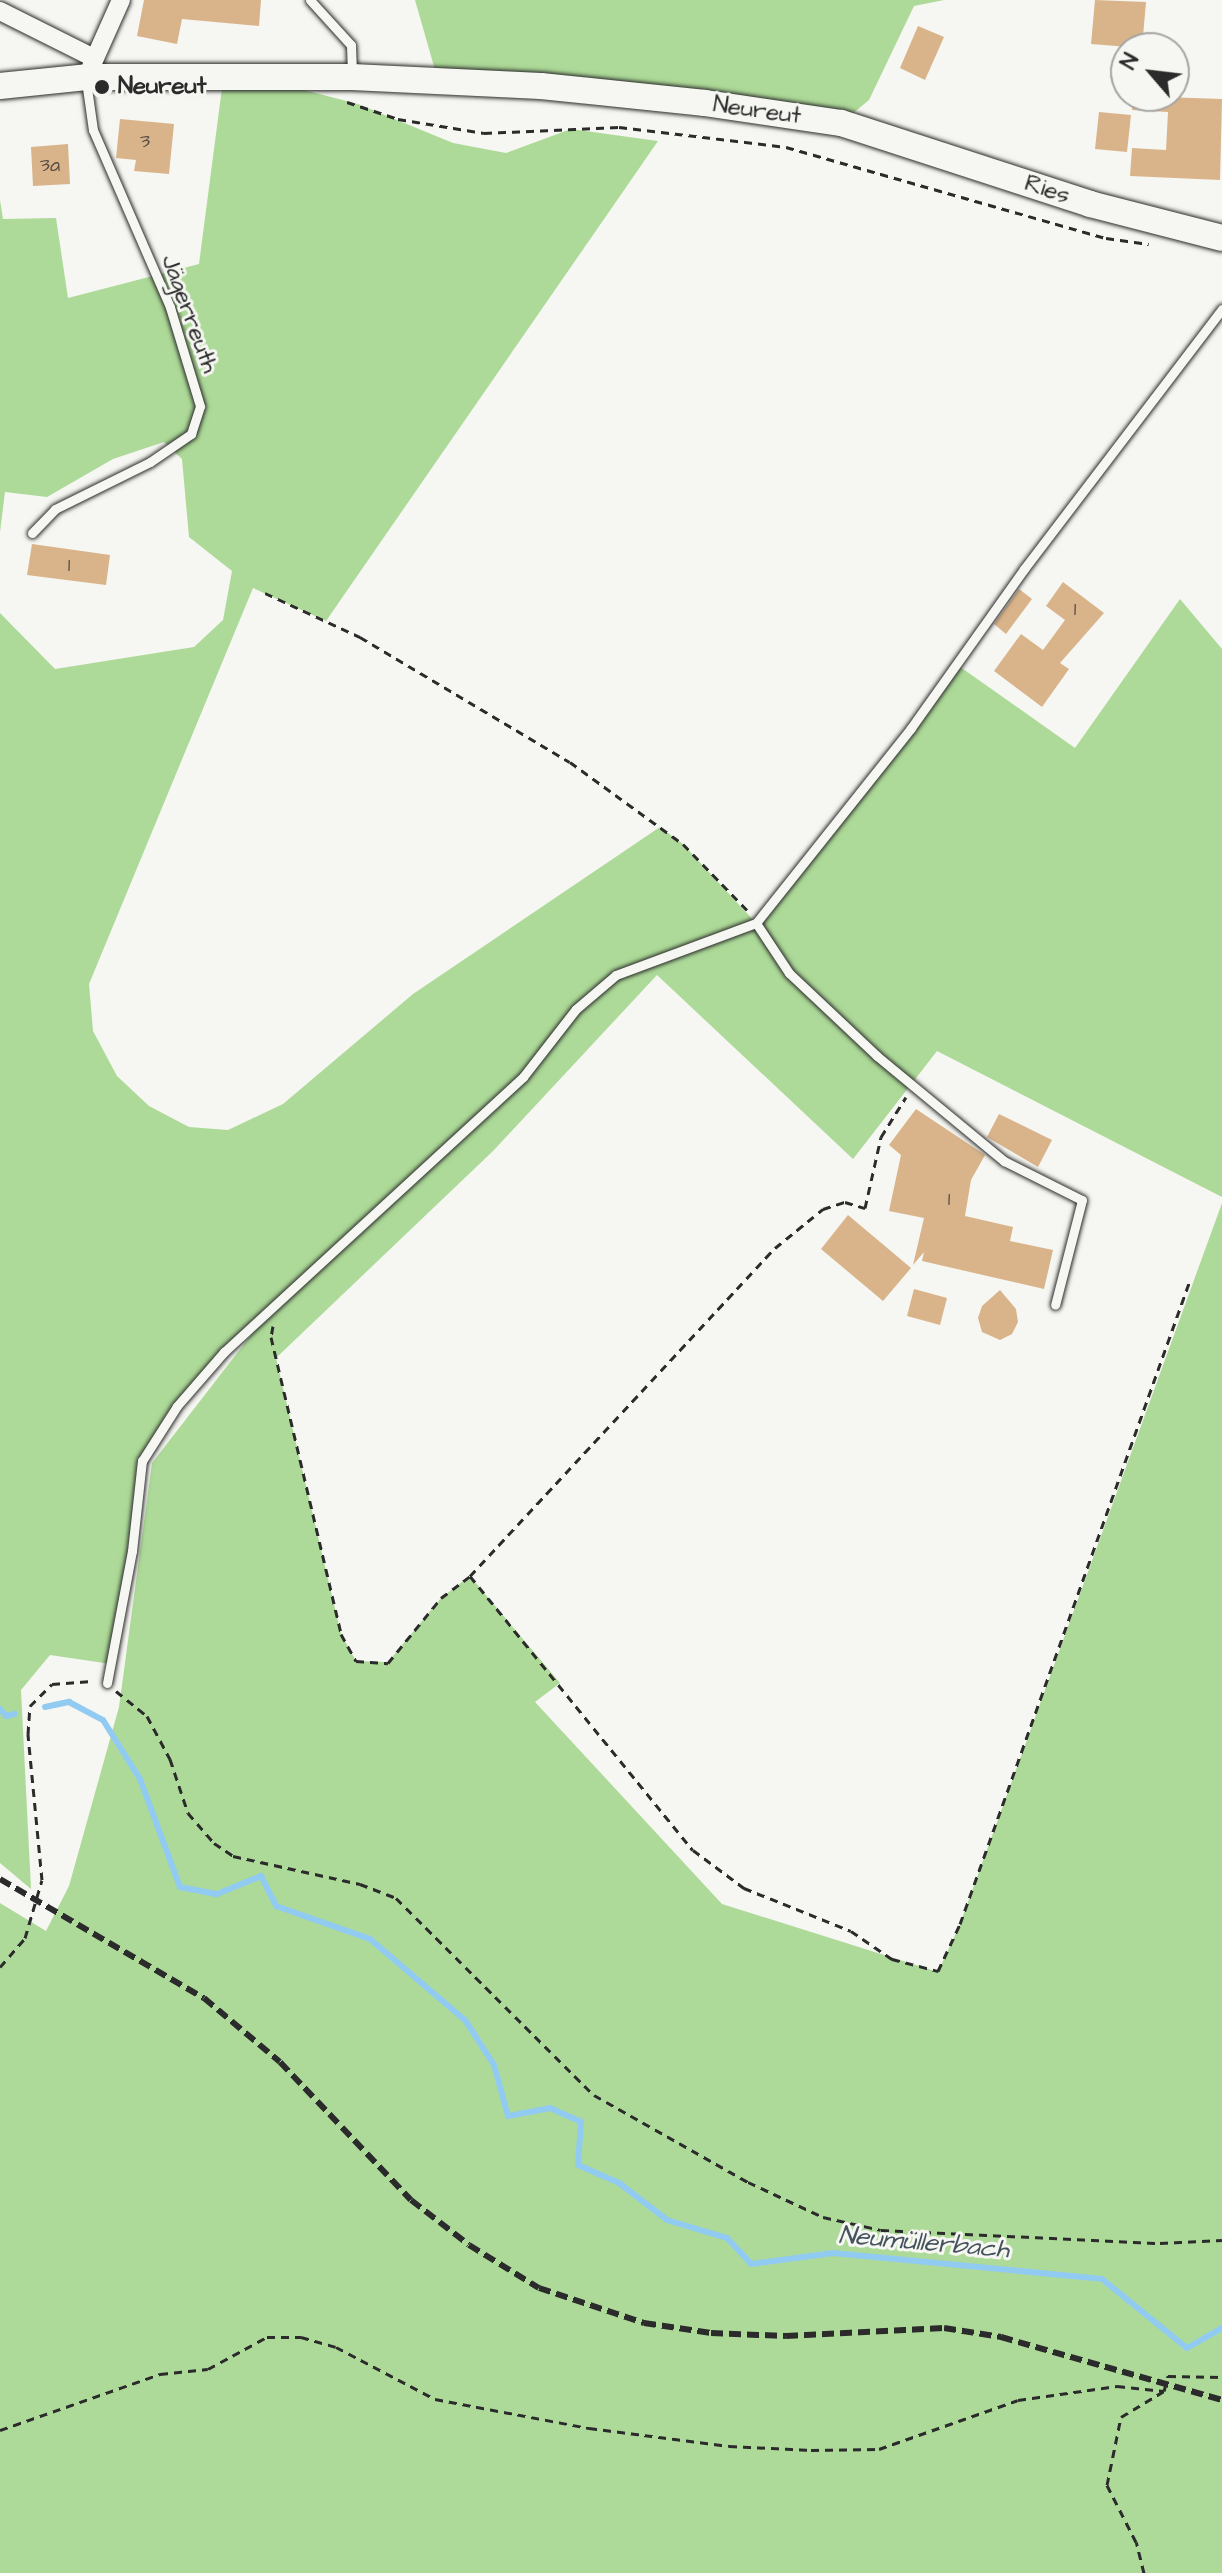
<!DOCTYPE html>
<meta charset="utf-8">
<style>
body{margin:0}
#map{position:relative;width:1222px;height:2573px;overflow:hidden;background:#f6f6f2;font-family:"Architects Daughter",sans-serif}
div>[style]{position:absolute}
.green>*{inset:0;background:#adda98}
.stream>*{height:6px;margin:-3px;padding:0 3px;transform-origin:3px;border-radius:3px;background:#92cbf2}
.building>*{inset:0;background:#d9b48a}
.path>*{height:3px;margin-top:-1.5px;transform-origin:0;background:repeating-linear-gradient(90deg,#2b2b2b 0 8px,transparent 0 14px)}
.roads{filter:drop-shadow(0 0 2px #2b2b2b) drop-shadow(0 0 2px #2b2b2b)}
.lane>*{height:9px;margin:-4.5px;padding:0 4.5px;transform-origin:4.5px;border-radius:4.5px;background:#f6f6f2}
.street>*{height:18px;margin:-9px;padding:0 9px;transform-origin:9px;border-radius:9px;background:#f6f6f2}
.secondary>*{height:26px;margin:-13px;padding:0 13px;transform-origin:13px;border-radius:13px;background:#f6f6f2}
.rail>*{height:6px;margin-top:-3px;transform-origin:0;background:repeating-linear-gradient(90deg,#2b2b2b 0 12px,transparent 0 18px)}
.dots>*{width:22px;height:22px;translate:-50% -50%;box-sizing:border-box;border:4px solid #f6f6f2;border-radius:50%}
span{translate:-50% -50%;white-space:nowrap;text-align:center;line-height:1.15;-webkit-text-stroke:6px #f6f6f2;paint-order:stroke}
.number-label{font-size:20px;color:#564d43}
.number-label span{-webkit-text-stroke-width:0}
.poi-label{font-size:24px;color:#2b2b2b;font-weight:700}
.left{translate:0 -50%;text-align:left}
.street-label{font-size:24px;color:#2b2b2b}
.water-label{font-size:26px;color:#45535d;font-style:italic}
.north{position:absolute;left:1110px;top:32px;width:80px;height:80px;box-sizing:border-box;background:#f6f6f2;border:2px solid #a5a5a2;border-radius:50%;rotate:298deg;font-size:22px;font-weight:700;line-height:32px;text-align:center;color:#2b2b2b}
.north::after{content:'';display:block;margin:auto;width:28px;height:36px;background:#2b2b2b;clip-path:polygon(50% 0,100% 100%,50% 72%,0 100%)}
</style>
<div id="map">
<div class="green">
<i style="clip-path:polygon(415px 0,944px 0,914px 6px,869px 100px,841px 123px,435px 70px)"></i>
<i style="clip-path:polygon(222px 88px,300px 89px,358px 104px,453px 143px,506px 153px,571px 129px,658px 141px,326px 621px,253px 588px,89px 984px,93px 1031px,117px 1076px,149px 1106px,189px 1127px,228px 1130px,283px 1104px,413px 994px,660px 827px,683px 844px,755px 922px,956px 664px,1075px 748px,1180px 599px,1222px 649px,1222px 1197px,937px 1051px,853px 1159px,657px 975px,493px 1151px,276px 1358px,341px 1634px,356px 1661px,388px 1662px,441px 1598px,470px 1576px,560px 1683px,535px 1702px,722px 1904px,938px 1972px,960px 1924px,1222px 1203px,1222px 2573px,0 2573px,0 1903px,46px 1931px,69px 1886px,119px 1707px,152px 1463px,272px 1308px,177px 1406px,143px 1461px,111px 1664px,50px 1655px,21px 1690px,31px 1889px,0 1863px,0 613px,55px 669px,194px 647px,223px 620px,232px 571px,189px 537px,182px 459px,164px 442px,113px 459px,47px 497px,5px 492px,0 532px,0 200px,3px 219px,56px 218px,68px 298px,199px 264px)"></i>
</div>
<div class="stream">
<i style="left:45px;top:1707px;width:25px;rotate:-12deg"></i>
<i style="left:69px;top:1702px;width:38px;rotate:28deg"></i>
<i style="left:103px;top:1720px;width:70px;rotate:57.9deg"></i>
<i style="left:140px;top:1779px;width:115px;rotate:69.7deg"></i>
<i style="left:180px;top:1887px;width:38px;rotate:11deg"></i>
<i style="left:217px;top:1894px;width:48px;rotate:-22.2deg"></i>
<i style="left:261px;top:1876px;width:34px;rotate:63deg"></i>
<i style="left:276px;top:1906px;width:100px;rotate:19.3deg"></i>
<i style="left:370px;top:1939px;width:125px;rotate:40.5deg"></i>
<i style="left:465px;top:2020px;width:54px;rotate:57.2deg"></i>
<i style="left:494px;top:2065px;width:53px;rotate:74.6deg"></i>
<i style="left:508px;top:2116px;width:43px;rotate:-10.8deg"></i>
<i style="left:550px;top:2108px;width:34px;rotate:24deg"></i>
<i style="left:581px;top:2122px;width:43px;rotate:94deg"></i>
<i style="left:578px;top:2165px;width:45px;rotate:23.7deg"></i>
<i style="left:619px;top:2183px;width:61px;rotate:37.6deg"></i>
<i style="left:667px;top:2220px;width:63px;rotate:16.7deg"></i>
<i style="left:727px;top:2238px;width:35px;rotate:47deg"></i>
<i style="left:751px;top:2264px;width:83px;rotate:-7.6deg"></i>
<i style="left:833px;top:2253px;width:270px;rotate:5.5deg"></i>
<i style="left:1102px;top:2279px;width:109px;rotate:39.1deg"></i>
<i style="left:1187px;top:2348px;width:40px;rotate:-29.7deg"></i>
<i style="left:0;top:1709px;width:9px;rotate:49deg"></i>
<i style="left:6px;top:1716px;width:9px;rotate:-13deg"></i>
</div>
<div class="building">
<i style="clip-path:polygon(144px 0,261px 0,259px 26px,182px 19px,177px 44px,137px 36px)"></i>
<i style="clip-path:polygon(1095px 0,1146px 2px,1142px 48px,1091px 44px)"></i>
<i style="clip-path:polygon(918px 26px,944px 37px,925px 80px,900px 68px)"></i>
<i style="clip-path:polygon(1133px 96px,1222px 99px,1220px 180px,1130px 176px,1132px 148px,1166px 150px,1168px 112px,1132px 110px)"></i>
<i style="clip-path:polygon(1099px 112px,1131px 115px,1127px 152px,1095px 149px)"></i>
<i style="clip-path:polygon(120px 119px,174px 124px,169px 174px,134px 171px,136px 160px,116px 158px)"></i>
<i style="clip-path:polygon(68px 144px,70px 184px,33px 186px,31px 147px)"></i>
<i style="clip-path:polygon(32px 544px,110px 555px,106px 585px,27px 575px)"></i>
<i style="clip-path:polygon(1063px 582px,1104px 613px,1060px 663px,1069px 669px,1042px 707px,994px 671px,1021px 634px,1043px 650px,1065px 620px,1046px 606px)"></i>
<i style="clip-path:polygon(1019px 589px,1032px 599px,1006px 634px,994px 624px)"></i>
<i style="clip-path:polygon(916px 1109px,985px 1155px,971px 1180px,965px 1216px,1013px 1227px,1010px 1241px,1053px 1250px,1044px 1289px,922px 1261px,924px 1252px,913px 1265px,924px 1218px,889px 1211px,901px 1155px,889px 1145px)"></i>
<i style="clip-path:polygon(999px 1114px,1052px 1140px,1038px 1167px,987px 1137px)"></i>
<i style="clip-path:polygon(848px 1215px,911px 1268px,883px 1301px,821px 1249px)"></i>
<i style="clip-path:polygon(914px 1289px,947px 1298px,940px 1325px,907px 1316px)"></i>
<i style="clip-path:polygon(1000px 1290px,1016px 1309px,1018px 1322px,1012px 1334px,1000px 1340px,982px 1332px,978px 1318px,982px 1306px)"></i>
</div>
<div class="path">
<i style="left:347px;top:102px;width:54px;rotate:18.4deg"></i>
<i style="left:398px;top:119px;width:87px;rotate:9.2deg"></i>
<i style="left:484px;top:133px;width:135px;rotate:-2.5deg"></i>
<i style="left:619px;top:127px;width:168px;rotate:6.8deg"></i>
<i style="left:786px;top:147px;width:333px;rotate:15.9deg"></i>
<i style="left:1106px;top:238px;width:43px;rotate:7.9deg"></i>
<i style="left:265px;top:593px;width:105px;rotate:24.9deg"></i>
<i style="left:360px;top:637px;width:244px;rotate:30.8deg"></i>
<i style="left:570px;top:762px;width:140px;rotate:36deg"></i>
<i style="left:683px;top:844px;width:92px;rotate:45.9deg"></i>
<i style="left:273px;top:1326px;width:11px;rotate:100deg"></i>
<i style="left:271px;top:1337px;width:305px;rotate:76.7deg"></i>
<i style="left:341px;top:1634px;width:31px;rotate:61deg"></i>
<i style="left:356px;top:1661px;width:32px;rotate:4deg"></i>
<i style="left:388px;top:1663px;width:84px;rotate:-50.8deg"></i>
<i style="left:441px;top:1598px;width:36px;rotate:-37deg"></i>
<i style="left:470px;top:1576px;width:448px;rotate:-47.1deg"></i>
<i style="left:775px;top:1248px;width:62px;rotate:-39.1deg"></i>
<i style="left:823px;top:1209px;width:23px;rotate:-18deg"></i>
<i style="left:845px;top:1202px;width:21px;rotate:17deg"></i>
<i style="left:865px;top:1208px;width:73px;rotate:-77.3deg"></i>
<i style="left:881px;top:1137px;width:47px;rotate:-58deg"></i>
<i style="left:470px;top:1576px;width:353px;rotate:50.9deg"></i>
<i style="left:693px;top:1850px;width:64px;rotate:36.7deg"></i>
<i style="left:744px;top:1888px;width:115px;rotate:21.9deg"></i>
<i style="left:851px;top:1931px;width:50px;rotate:34.3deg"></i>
<i style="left:892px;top:1959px;width:48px;rotate:14.6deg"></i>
<i style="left:938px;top:1971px;width:52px;rotate:-64.9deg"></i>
<i style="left:960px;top:1924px;width:681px;rotate:-70.34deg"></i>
<i style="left:116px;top:1691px;width:40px;rotate:39deg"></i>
<i style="left:147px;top:1716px;width:49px;rotate:61.9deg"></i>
<i style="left:170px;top:1759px;width:57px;rotate:71.6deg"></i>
<i style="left:188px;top:1813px;width:40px;rotate:49deg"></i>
<i style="left:214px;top:1843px;width:23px;rotate:34deg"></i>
<i style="left:233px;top:1856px;width:130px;rotate:12.4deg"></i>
<i style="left:360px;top:1884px;width:39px;rotate:21deg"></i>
<i style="left:396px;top:1898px;width:279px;rotate:44.9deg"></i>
<i style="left:594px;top:2095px;width:177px;rotate:29.5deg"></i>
<i style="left:748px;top:2182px;width:83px;rotate:25deg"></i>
<i style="left:823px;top:2217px;width:59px;rotate:12.6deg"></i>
<i style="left:881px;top:2230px;width:279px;rotate:2.7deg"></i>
<i style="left:1160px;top:2243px;width:62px;rotate:-2.8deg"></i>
<i style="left:0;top:1967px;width:38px;rotate:-49deg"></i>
<i style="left:25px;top:1938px;width:60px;rotate:-73.7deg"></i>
<i style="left:42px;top:1880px;width:147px;rotate:-95.5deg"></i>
<i style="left:28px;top:1734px;width:28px;rotate:-86deg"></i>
<i style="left:30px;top:1706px;width:31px;rotate:-45deg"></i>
<i style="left:52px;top:1684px;width:40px;rotate:-4.3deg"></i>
<i style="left:0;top:2430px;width:170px;rotate:-19.3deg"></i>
<i style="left:160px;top:2374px;width:48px;rotate:-5.9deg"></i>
<i style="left:208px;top:2369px;width:67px;rotate:-28.5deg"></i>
<i style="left:267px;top:2337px;width:34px"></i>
<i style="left:301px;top:2337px;width:36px;rotate:16deg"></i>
<i style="left:336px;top:2347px;width:112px;rotate:27.7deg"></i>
<i style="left:435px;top:2399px;width:157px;rotate:10.7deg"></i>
<i style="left:589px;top:2428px;width:141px;rotate:7.3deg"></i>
<i style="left:729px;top:2446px;width:82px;rotate:2.8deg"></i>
<i style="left:811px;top:2450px;width:68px;rotate:-0.8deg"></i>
<i style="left:879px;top:2449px;width:147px;rotate:-19.4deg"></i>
<i style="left:1018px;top:2400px;width:100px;rotate:-8deg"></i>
<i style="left:1117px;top:2386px;width:47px;rotate:6.1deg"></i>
<i style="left:1164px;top:2391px;width:16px;rotate:-75deg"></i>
<i style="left:1168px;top:2376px;width:54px;rotate:1.1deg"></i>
<i style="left:1144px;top:2573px;width:32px;rotate:-104deg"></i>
<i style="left:1136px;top:2542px;width:64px;rotate:-117deg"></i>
<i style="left:1107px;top:2485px;width:69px;rotate:-78.4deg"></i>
<i style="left:1121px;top:2417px;width:50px;rotate:-31.2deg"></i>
</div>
<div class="roads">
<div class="lane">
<i style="left:310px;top:0;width:61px;rotate:47.7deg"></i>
<i style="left:351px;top:45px;width:31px;rotate:88deg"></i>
<i style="left:32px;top:533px;width:33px;rotate:-46deg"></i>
<i style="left:55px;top:509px;width:106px;rotate:-26.3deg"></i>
<i style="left:150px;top:462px;width:50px;rotate:-34.3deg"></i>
<i style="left:191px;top:434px;width:29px;rotate:-72deg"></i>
<i style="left:200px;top:406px;width:103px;rotate:-106.9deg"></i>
<i style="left:170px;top:307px;width:193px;rotate:-113.5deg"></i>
<i style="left:93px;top:130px;width:49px;rotate:-98.1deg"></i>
<i style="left:756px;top:923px;width:60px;rotate:56.6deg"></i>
<i style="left:789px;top:973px;width:121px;rotate:43.3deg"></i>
<i style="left:877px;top:1056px;width:165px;rotate:39.6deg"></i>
<i style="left:1004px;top:1161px;width:87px;rotate:26.6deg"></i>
<i style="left:1082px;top:1200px;width:108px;rotate:104.4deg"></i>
<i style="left:107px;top:1683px;width:134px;rotate:-79.3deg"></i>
<i style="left:132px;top:1551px;width:91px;rotate:-83.7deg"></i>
<i style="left:142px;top:1461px;width:65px;rotate:-57.5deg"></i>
<i style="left:177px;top:1406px;width:72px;rotate:-49deg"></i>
<i style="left:224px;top:1352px;width:406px;rotate:-42.6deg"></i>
<i style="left:523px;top:1077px;width:86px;rotate:-52.1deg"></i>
<i style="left:576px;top:1009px;width:52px;rotate:-40.4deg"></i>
<i style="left:616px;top:975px;width:149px;rotate:-20.4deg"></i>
<i style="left:756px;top:923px;width:249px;rotate:-51.5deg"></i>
<i style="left:911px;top:728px;width:195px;rotate:-54.6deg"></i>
<i style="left:1024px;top:569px;width:327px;rotate:-52.7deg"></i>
</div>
<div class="street">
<i style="left:0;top:11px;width:105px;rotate:26.6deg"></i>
<i style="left:91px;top:67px;width:73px;rotate:-65.9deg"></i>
</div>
<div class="secondary">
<i style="left:0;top:86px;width:87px;rotate:-5.9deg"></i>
<i style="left:87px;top:77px;width:265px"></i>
<i style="left:352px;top:77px;width:189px;rotate:2.7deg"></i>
<i style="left:541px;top:86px;width:165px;rotate:5.9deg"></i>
<i style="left:705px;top:103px;width:137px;rotate:8.4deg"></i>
<i style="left:841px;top:123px;width:262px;rotate:18deg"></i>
<i style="left:1090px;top:204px;width:136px;rotate:14.4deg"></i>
</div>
</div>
<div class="rail">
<i style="left:0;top:1879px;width:236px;rotate:30.3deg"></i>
<i style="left:204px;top:1998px;width:99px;rotate:40.1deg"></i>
<i style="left:280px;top:2062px;width:190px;rotate:46.5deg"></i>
<i style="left:411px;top:2200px;width:73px;rotate:37.8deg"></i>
<i style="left:469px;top:2245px;width:82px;rotate:31.6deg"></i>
<i style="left:539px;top:2288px;width:111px;rotate:18.4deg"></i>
<i style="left:644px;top:2323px;width:68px;rotate:8.5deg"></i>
<i style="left:711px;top:2333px;width:75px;rotate:2.3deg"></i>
<i style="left:786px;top:2336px;width:158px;rotate:-2.9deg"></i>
<i style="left:944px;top:2328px;width:58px;rotate:9deg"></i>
<i style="left:1001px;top:2337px;width:230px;rotate:15.9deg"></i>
</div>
<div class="dots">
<i style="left:102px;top:87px;background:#2b2b2b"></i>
</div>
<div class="number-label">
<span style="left:145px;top:141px">3</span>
<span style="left:50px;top:165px">3a</span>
<span style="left:69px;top:565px">1</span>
<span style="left:1075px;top:609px">1</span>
<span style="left:949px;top:1199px">1</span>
</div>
<div class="poi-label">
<span class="left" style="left:118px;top:87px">Neureut</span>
</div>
<div class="street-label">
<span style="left:757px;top:111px;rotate:8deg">Neureut</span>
<span style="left:1047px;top:190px;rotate:18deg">Ries</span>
<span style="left:189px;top:314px;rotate:70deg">Jägerreuth</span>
</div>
<div class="water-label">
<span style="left:924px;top:2243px;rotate:5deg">Neumüllerbach</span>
</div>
<div class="north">N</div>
</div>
